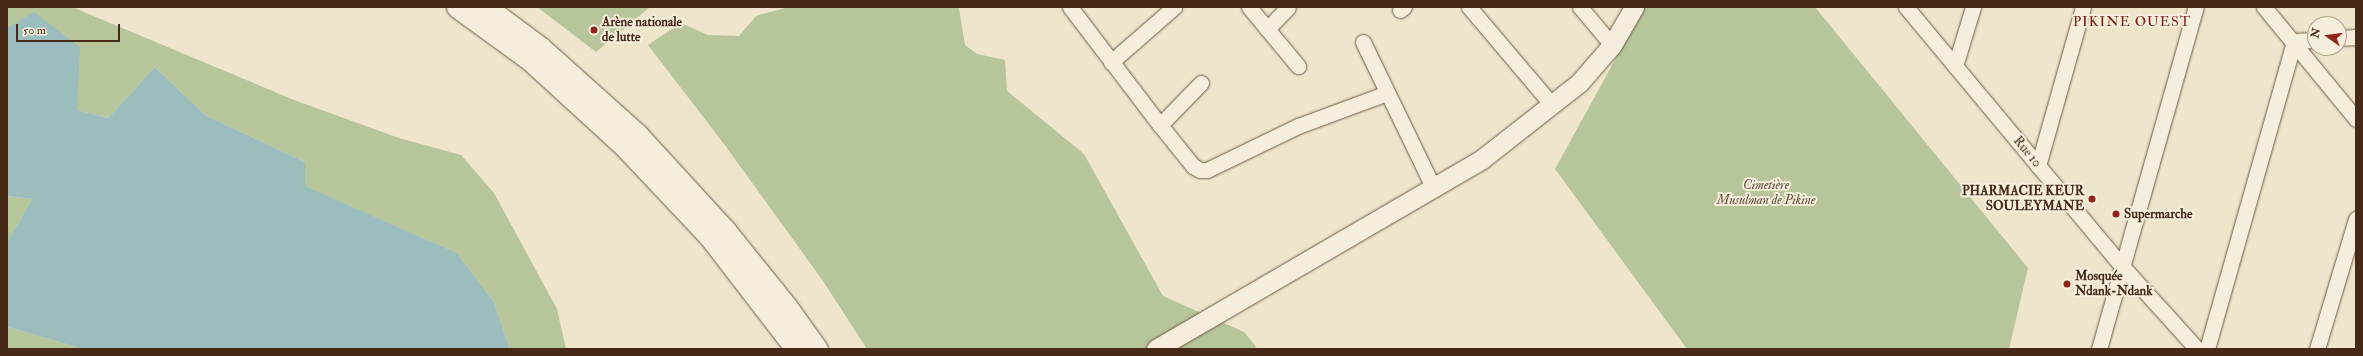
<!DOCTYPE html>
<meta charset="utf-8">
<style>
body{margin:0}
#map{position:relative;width:2363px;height:356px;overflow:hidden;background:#efe5cb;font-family:"IM FELL Double Pica",serif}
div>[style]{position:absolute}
.green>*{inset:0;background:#b6c59a}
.water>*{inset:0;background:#9bbdbd}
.roads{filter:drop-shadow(0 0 1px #705944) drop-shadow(0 0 1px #705944)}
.minor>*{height:15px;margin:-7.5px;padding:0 7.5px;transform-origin:7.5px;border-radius:7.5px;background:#f5eedd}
.tertiary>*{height:19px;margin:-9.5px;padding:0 9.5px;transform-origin:9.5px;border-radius:9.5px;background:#f5eedd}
.secondary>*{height:21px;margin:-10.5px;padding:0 10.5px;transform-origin:10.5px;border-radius:10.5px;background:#f5eedd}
.dots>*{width:11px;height:11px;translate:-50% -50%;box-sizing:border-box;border:2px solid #f5eedd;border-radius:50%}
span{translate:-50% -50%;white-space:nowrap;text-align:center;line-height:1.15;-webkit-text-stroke:4px #f5eedd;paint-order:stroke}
.poi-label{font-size:13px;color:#462a17;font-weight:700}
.left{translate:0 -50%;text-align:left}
.right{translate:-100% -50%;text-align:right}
.street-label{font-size:13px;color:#462a17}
.park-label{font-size:13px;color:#625138;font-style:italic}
.neighbourhood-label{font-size:14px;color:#7a1f14;letter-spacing:1px}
.frame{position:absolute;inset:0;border:8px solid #462a17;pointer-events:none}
.north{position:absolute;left:2307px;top:16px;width:40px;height:40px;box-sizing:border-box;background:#f5eedd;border:1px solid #afa08e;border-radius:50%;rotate:284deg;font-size:11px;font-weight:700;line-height:16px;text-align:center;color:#462a17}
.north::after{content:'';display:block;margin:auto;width:14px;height:18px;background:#8f2418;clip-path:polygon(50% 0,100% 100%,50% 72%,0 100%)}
.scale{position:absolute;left:16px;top:24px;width:104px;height:18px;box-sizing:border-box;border:2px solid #462a17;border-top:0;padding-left:5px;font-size:12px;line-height:14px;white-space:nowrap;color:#462a17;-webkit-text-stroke:3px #f5eedd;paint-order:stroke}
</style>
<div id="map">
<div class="green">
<i style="clip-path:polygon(7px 7px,72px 7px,294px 100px,399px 138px,461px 155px,494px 193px,557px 309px,566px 349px,510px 349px,494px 302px,457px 253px,304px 186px,305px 162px,205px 115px,155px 67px,108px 118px,77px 110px,7px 28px)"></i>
<i style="clip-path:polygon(537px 7px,650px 7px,596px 52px)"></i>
<i style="clip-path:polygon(789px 7px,957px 7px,959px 9px,965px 45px,977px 54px,1005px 60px,1007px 91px,1084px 154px,1163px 296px,1244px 332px,1258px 349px,1256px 347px,1252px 349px,867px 349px,823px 281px,724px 144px,648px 45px,681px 23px,708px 35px,739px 36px,756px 16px)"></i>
<i style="clip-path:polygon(1644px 7px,1815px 7px,2028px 268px,2009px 349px,1687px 349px,1555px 169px)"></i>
<i style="clip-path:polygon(7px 196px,32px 199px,7px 243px)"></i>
<i style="clip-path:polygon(7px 286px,8px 327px,83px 349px,7px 349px)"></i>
</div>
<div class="water">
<i style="clip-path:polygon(34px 12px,80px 47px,77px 110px,108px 118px,155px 67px,205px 115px,305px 162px,305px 186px,457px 253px,494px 302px,510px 349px,83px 349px,8px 327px,7px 243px,32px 199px,7px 196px,7px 28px)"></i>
</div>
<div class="roads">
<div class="minor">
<i style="left:1070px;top:7px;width:148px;rotate:52.7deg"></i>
<i style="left:1249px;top:7px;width:77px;rotate:50.3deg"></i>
<i style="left:1469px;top:7px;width:128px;rotate:49.7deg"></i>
<i style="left:1580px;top:7px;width:50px;rotate:49.9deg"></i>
<i style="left:1906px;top:7px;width:337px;rotate:50.2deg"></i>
<i style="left:2122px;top:266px;width:112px;rotate:47.9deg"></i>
<i style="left:2264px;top:7px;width:145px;rotate:50.6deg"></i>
<i style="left:1400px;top:10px;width:5px;rotate:-37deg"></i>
<i style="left:1267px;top:29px;width:30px;rotate:-46deg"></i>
<i style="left:2339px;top:38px;width:17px;rotate:-3deg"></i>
<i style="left:1363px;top:42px;width:161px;rotate:64.2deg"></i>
<i style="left:1111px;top:62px;width:84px;rotate:-41.1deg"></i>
<i style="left:1955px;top:66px;width:62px;rotate:-73deg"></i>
<i style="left:1201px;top:83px;width:59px;rotate:134.3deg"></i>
<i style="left:1160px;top:125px;width:53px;rotate:51.2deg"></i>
<i style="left:1193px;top:166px;width:8px;rotate:30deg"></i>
<i style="left:1200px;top:170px;width:7px"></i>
<i style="left:1207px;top:170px;width:101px;rotate:-25.8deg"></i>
<i style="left:1298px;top:126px;width:95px;rotate:-20.3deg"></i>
<i style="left:2038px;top:166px;width:165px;rotate:-74.2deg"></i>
<i style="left:2099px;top:349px;width:355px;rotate:-74.2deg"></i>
<i style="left:2207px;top:349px;width:320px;rotate:-74.2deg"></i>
<i style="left:2294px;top:41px;width:21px;rotate:-3deg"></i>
<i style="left:2317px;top:349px;width:136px;rotate:-73.3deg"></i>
</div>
<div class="tertiary">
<i style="left:1156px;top:349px;width:377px;rotate:-30.2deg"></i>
<i style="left:1482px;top:159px;width:123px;rotate:-38.1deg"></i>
<i style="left:1579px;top:83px;width:50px;rotate:-49deg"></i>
<i style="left:1612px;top:45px;width:44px;rotate:-59.9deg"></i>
</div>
<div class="secondary">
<i style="left:457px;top:7px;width:90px;rotate:36deg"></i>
<i style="left:530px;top:60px;width:126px;rotate:42.4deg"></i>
<i style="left:623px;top:145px;width:125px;rotate:46.6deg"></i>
<i style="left:709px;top:236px;width:143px;rotate:52.4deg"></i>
<i style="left:486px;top:7px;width:69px;rotate:36.7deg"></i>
<i style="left:541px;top:48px;width:129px;rotate:41.9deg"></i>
<i style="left:637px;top:134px;width:130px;rotate:47.5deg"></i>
<i style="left:725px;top:230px;width:99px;rotate:51.2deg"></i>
<i style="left:787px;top:307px;width:52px;rotate:54.5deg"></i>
</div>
</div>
<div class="dots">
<i style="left:594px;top:30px;background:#8f2418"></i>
<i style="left:2092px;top:199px;background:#8f2418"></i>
<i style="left:2116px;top:214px;background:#8f2418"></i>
<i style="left:2067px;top:284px;background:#8f2418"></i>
</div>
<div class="poi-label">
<span class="left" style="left:602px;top:30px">Arène nationale<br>de lutte</span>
<span class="right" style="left:2084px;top:199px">PHARMACIE KEUR<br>SOULEYMANE</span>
<span class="left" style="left:2124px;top:214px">Supermarche</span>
<span class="left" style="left:2075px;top:284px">Mosquée<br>Ndank-Ndank</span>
</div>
<div class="street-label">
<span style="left:2027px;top:152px;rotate:50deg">Rue 10</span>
</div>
<div class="park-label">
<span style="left:1766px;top:193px">Cimetière<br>Musulman de Pikine</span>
</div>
<div class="neighbourhood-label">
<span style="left:2132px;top:22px">PIKINE OUEST</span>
</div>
<div class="frame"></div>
<div class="north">N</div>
<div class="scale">50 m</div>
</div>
